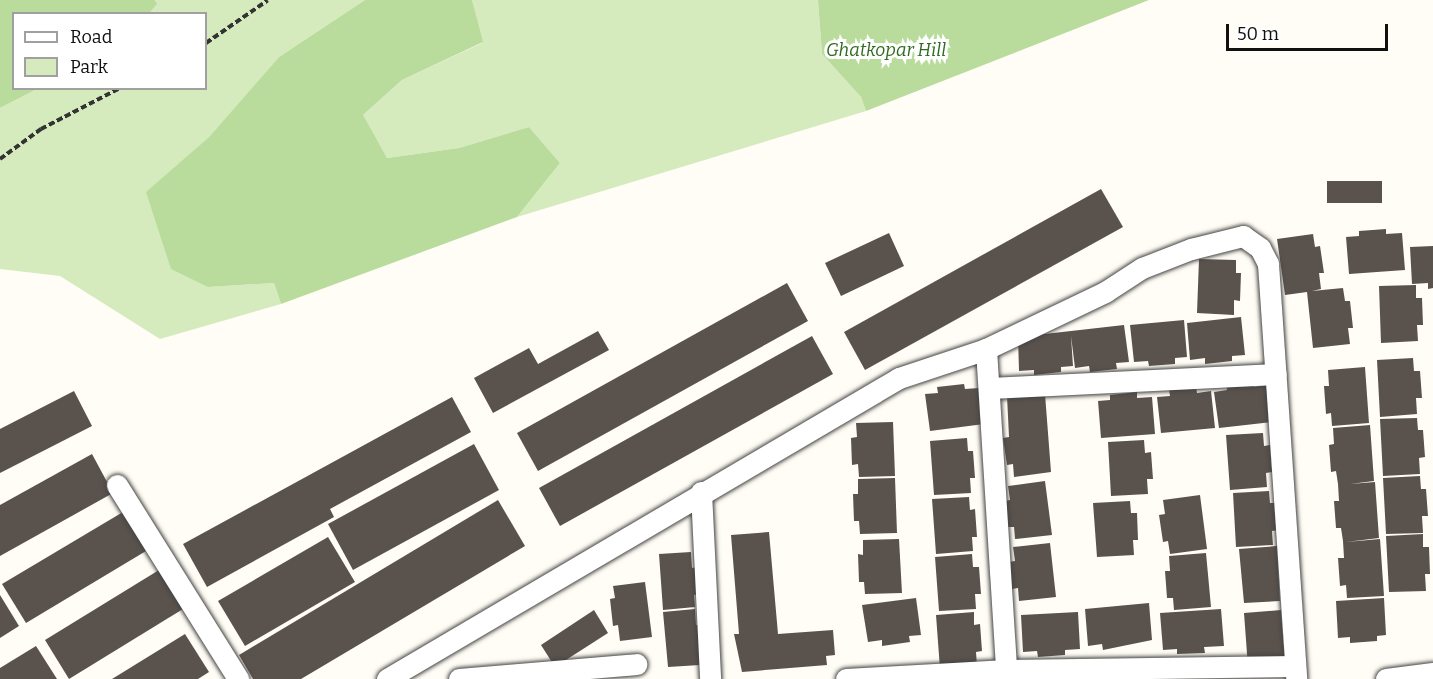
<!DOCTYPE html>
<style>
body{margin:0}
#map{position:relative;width:1433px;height:679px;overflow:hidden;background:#fffdf5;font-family:Bitter,serif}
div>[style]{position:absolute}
.green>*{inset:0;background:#d5ebbd}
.forest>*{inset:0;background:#b9dc9c}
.building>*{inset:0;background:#5a524d}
.path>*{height:4px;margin-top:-2px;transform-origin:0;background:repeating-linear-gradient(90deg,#333 0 6px,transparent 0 9px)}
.roads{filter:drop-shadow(0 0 2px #444) drop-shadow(0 0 2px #444)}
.minor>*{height:21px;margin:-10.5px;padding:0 10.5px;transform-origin:10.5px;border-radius:10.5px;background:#fff}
span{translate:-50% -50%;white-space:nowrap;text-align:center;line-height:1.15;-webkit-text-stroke:6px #fff;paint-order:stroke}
.park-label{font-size:18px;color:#2f6b1f;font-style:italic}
.legend{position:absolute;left:12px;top:12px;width:195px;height:78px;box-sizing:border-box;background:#fff;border:2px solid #a0a0a0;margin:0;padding:8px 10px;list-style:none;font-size:18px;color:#111}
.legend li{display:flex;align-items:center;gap:12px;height:30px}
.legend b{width:30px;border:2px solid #a0a0a0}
.scale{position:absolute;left:1226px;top:24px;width:162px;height:27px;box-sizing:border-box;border:3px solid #111;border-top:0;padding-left:8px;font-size:18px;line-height:21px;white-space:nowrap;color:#111;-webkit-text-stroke:4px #fff;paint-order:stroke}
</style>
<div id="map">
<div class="green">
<i style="clip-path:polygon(156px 0,365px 0,279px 57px,209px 137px,147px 192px,208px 287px,274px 283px,281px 304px,160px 339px,60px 276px,0 269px,0 108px,37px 89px,206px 88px,206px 14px,149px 13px)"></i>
<i style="clip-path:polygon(472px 0,818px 0,822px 54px,861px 97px,866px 111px,517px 217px,560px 163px,529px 127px,459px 148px,387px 158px,362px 116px,402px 80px,482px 43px)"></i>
</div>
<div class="forest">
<i style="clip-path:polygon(0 0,155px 0,157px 4px,149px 13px,14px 14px,14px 88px,37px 89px,0 108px)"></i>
<i style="clip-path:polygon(365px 0,472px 0,483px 42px,402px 80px,363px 115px,387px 158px,459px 148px,529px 127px,560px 163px,517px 217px,281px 304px,274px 283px,208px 287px,171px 269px,146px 192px,209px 137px,279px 57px)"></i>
<i style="clip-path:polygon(818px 0,1149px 0,866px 111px,861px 97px,822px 54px)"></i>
</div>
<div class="building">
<i style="clip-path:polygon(1327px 181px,1382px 181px,1382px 203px,1327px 203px)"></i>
<i style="clip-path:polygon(1101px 189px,1123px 227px,865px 370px,844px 332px)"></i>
<i style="clip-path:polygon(1386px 229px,1386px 234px,1402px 233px,1405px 270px,1349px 274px,1346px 237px,1359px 236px,1359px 231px)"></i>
<i style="clip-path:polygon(889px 233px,904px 266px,841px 296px,825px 263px)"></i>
<i style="clip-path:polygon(1313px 234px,1315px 247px,1320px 246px,1324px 273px,1319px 273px,1321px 289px,1312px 291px,1343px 288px,1345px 301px,1350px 301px,1353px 328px,1348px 328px,1350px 344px,1313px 348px,1307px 292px,1285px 295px,1277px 239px)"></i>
<i style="clip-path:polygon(1433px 246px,1433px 288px,1428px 289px,1428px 283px,1412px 284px,1410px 247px)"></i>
<i style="clip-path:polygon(1199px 259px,1236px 260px,1236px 273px,1241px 273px,1240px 301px,1234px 300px,1234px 315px,1197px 313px)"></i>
<i style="clip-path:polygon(787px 283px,808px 321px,538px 471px,517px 433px)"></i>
<i style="clip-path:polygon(1416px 285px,1416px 298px,1422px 298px,1423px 325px,1417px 325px,1418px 341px,1381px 343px,1379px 286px)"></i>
<i style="clip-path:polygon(1241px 317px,1245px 355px,1232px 356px,1232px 361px,1205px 364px,1205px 358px,1190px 360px,1187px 323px)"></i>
<i style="clip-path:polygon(1184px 320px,1187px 357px,1175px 358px,1175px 364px,1149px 366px,1148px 361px,1134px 362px,1130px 325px)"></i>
<i style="clip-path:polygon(1124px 325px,1129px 362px,1116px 363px,1117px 369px,1090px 372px,1089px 366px,1075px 368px,1071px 336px,1073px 366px,1061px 367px,1061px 372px,1034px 375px,1034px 370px,1019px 371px,1018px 337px)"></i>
<i style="clip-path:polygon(598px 331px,609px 350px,493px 413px,474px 378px,529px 348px,538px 364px)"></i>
<i style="clip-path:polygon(812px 336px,833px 374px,560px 526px,539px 488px)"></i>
<i style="clip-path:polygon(1413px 358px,1414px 371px,1420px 371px,1422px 398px,1416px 398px,1417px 414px,1380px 417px,1377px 360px)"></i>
<i style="clip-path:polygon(1365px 367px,1369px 423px,1332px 426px,1331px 413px,1326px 414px,1324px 386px,1329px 386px,1328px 370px)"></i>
<i style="clip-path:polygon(1253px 381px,1254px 387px,1268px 385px,1273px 422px,1219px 428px,1214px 392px,1227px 390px,1226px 384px)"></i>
<i style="clip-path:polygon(964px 384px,965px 389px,979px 388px,984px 424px,930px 431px,925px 394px,938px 393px,937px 387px)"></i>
<i style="clip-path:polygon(1196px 387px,1197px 393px,1211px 391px,1215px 428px,1161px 433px,1157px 397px,1170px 396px,1169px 390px)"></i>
<i style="clip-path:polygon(74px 391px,92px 426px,0 473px,0 429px)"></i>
<i style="clip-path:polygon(1137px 392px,1137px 398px,1152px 397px,1155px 434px,1101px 438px,1098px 401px,1110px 400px,1110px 395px)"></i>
<i style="clip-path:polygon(1045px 394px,1051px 472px,1014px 477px,1013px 464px,1007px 465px,1003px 438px,1009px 437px,1007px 396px)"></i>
<i style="clip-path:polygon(452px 397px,471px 432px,330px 509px,334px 517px,207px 587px,183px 544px)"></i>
<i style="clip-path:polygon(1417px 418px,1418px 430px,1423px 430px,1425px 457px,1419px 458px,1420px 474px,1383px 476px,1380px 419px)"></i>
<i style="clip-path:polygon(893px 422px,895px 476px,859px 477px,858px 464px,852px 465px,851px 438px,857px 437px,856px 423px)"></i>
<i style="clip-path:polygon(1370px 425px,1374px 481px,1350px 484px,1375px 482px,1379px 538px,1346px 542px,1380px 539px,1384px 596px,1347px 598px,1346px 585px,1340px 586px,1338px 558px,1344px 558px,1343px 541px,1341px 528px,1336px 528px,1334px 501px,1339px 501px,1338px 484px,1336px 471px,1331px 472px,1329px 445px,1334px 444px,1333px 428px)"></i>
<i style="clip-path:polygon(1263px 433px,1264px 446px,1270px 445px,1272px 472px,1266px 473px,1267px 487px,1230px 490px,1226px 435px)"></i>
<i style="clip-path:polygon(967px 438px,968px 451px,973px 451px,975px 478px,970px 478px,971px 493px,934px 495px,930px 441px)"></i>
<i style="clip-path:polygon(1144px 440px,1145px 453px,1151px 452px,1153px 479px,1147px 479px,1148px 494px,1111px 496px,1108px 442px)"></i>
<i style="clip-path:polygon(474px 444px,499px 490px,353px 570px,328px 524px)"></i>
<i style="clip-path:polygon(92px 454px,113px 493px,0 556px,0 505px)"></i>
<i style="clip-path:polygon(1420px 476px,1421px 489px,1426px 489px,1428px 516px,1422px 516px,1423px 533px,1386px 534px,1383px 478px)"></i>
<i style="clip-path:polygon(895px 478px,897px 533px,860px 534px,859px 521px,854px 521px,853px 494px,858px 494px,858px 479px)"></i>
<i style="clip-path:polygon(1045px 481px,1052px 535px,1015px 539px,1014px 527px,1008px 527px,1005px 501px,1010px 500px,1008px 486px)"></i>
<i style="clip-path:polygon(1269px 491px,1270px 503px,1276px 503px,1278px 530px,1272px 531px,1273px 545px,1236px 547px,1233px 493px)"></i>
<i style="clip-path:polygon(1200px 495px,1207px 549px,1170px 554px,1168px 541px,1163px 542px,1159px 515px,1165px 514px,1163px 500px)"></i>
<i style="clip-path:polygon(969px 497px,970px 510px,975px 509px,977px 537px,972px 537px,973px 551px,936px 554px,932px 499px)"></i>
<i style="clip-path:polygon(498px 500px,525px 546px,301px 679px,253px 679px,239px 655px)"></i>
<i style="clip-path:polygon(1130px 501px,1131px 513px,1137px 513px,1138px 540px,1133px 540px,1134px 555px,1097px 557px,1093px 503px)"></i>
<i style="clip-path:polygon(123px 512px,146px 551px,26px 623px,2px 584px)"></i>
<i style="clip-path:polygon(769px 532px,778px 634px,833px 630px,835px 655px,826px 656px,827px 665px,742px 672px,734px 634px,739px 634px,731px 535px)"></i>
<i style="clip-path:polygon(1423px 534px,1423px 547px,1429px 547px,1430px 574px,1425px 574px,1426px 591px,1389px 592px,1386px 536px)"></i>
<i style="clip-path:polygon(328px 537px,355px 582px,245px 646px,218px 601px)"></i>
<i style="clip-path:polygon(899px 539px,902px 593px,865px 594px,864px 582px,859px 582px,858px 554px,863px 555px,863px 540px)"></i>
<i style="clip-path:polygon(1050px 543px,1056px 597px,1019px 601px,1018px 588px,1012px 589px,1009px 562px,1015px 561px,1013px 547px)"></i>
<i style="clip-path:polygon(1277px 546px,1280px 601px,1244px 603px,1239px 549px)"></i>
<i style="clip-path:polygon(691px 552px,692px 568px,697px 567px,699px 594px,694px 595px,695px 607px,663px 610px,659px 554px)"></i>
<i style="clip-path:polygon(1206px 553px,1211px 607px,1174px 610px,1173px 598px,1167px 598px,1165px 571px,1170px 571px,1169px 556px)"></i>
<i style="clip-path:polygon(972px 554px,973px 567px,979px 567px,981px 594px,975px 594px,976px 609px,939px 611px,935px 557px)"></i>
<i style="clip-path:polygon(159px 570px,183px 609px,69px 679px,45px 640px)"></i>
<i style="clip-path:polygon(645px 582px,652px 637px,620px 641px,618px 625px,613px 626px,610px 599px,615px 598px,613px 586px)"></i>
<i style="clip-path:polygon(0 595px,19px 626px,0 638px)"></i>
<i style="clip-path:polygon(916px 598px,921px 635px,909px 636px,910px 642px,882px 646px,882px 640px,868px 642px,862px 605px)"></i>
<i style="clip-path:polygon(1384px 598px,1386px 635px,1377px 636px,1377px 641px,1350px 643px,1350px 637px,1338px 638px,1336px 601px)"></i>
<i style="clip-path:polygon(1149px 603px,1152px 640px,1103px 650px,1102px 644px,1088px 646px,1085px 609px)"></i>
<i style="clip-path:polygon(695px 609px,696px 625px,702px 625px,700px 665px,668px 667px,663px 612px)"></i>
<i style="clip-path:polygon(1221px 609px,1224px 646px,1204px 647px,1205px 653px,1177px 654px,1177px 649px,1163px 650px,1160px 613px)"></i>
<i style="clip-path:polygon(594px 610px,608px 633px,555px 667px,541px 645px)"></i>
<i style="clip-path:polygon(1281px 610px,1285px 664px,1248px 667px,1244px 613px)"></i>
<i style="clip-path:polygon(974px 612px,974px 625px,980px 624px,982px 651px,976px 652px,977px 666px,940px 669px,936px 615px)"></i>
<i style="clip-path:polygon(1078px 612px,1080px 649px,1065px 650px,1065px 655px,1038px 657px,1037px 651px,1023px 652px,1021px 615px)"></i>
<i style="clip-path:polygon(185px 634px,209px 672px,198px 679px,112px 679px)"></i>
<i style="clip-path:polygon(36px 646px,57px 679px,0 679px,0 668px)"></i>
</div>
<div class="path">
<i style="left:206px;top:43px;width:75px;rotate:-34.7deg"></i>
<i style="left:0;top:159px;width:51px;rotate:-36.2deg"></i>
<i style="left:41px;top:129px;width:89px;rotate:-27.4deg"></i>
</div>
<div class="roads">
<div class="minor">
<i style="left:986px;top:349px;width:331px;rotate:86.4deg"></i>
<i style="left:990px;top:388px;width:286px;rotate:-2.8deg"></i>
<i style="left:117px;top:485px;width:229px;rotate:58deg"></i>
<i style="left:701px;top:492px;width:187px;rotate:87.2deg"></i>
<i style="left:387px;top:679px;width:594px;rotate:-30.45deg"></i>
<i style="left:899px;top:378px;width:92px;rotate:-18.4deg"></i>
<i style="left:986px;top:349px;width:132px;rotate:-25.6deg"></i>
<i style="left:1105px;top:292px;width:44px;rotate:-33deg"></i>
<i style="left:1142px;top:268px;width:53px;rotate:-21.2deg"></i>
<i style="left:1191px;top:249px;width:54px;rotate:-14deg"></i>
<i style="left:1243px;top:236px;width:21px;rotate:35deg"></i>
<i style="left:1260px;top:248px;width:18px;rotate:63deg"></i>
<i style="left:1268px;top:264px;width:416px;rotate:86.1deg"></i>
<i style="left:459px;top:679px;width:178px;rotate:-4.8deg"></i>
<i style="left:846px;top:679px;width:161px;rotate:-3.2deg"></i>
<i style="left:1007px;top:670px;width:288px;rotate:-0.8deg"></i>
<i style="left:1386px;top:679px;width:47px;rotate:-7.3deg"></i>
</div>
</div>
<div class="park-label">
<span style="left:886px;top:50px">Ghatkopar Hill</span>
</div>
<ul class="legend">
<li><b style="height:8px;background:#fff"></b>Road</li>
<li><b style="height:16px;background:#d5ebbd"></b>Park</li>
</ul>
<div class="scale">50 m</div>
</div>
